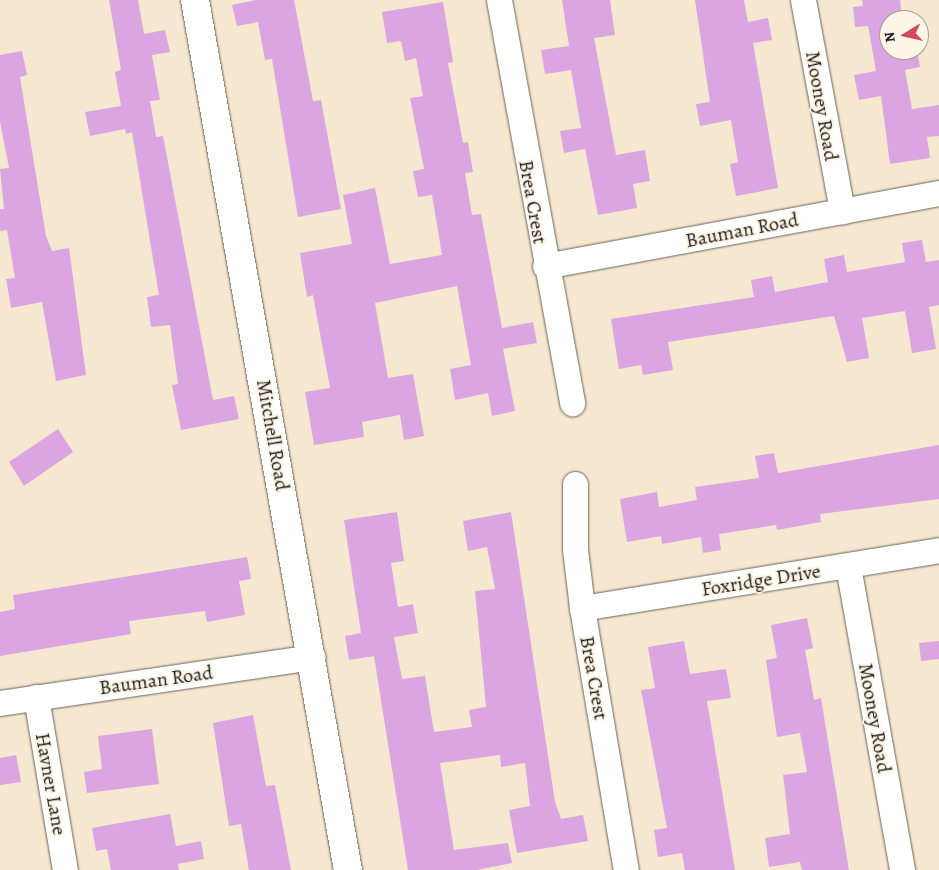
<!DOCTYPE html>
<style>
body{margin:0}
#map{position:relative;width:939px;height:870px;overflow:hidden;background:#f6e8d0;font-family:Alegreya,serif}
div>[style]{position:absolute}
.building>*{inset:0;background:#daa5e1}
.roads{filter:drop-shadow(0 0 1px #68635b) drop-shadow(0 0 1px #68635b)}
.street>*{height:25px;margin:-12.5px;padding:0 12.5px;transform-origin:12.5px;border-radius:12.5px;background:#fff}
.secondary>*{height:28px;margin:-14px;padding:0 14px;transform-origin:14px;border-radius:14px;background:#fff}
span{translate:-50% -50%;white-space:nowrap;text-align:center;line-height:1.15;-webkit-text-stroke:4px #fcf5e5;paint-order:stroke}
.street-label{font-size:20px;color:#1c1c1c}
.north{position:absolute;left:879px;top:10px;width:50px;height:50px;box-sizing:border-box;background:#fcf5e5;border:1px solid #a29e95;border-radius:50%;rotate:261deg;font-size:14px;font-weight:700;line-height:20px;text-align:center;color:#1c1c1c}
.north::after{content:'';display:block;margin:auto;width:18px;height:22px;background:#d1495b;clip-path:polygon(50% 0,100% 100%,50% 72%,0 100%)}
</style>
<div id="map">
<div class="building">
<i style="clip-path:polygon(109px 0,138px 0,144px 34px,165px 30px,170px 52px,152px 55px,160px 100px,150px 101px,156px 137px,163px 136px,213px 400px,234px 396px,239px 419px,181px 430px,172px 385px,178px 384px,170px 325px,151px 327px,147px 297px,159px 295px,132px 132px,126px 134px,125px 129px,90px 136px,85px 112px,121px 106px,115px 72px,121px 70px)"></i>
<i style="clip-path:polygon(256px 0,294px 0,313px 101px,321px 100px,341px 209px,298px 217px,272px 59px,265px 60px,258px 22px,237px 26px,232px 5px)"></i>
<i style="clip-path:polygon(562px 0,610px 0,615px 35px,594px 38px,616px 155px,645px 150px,650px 181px,633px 184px,637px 208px,598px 215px,585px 149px,564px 153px,560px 131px,581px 128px,571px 70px,545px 74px,541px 50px,569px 46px)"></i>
<i style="clip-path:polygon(695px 0,744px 0,748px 22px,768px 18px,772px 40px,753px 43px,778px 188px,736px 196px,730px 164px,738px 162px,731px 120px,700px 126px,696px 104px,710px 102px)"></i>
<i style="clip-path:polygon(862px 0,900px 0,902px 20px,889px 20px,889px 50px,917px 50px,920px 67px,905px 70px,912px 109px,939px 105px,939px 136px,927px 137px,930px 158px,890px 164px,881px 96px,859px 100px,854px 75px,876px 71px,868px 26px,855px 27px,853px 7px,863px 6px)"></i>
<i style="clip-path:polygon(443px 2px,453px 62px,448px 63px,463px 143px,468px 142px,473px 172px,465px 173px,472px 215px,481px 214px,502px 328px,533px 322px,537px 343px,503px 349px,515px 411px,492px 416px,488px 393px,455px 400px,450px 369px,471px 365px,457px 286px,375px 303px,388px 378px,413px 374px,424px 436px,404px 440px,400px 415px,362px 422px,364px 437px,314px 445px,305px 392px,330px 388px,313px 295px,307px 297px,300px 253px,352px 244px,343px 195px,375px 188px,390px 264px,442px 255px,432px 195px,418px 197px,413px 171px,424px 169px,410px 98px,423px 96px,416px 58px,405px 61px,401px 41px,387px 43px,382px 12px)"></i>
<i style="clip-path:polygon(22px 51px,27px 75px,20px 77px,46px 236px,52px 251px,69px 248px,86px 375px,56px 381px,42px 302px,11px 308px,6px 279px,15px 278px,7px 230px,0 231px,0 209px,4px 209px,0 169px,9px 168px,0 122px,0 55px)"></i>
<i style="clip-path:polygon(922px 240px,926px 262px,939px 260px,939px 305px,929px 307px,936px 349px,912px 353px,905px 311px,862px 318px,869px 358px,847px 362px,834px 316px,668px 342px,673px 370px,643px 375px,641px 365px,619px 369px,611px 319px,754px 297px,751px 280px,772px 276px,775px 292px,828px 282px,824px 259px,844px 255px,847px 272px,905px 262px,902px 243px)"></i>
<i style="clip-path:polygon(58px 429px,73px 452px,24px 486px,9px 462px)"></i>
<i style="clip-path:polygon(939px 445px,939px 499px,820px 514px,821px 522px,777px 530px,776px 525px,719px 534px,721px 550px,703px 553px,701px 537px,662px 544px,661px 536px,627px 542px,620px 499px,657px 492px,659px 507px,697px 500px,695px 487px,759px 478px,755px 456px,774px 453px,778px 473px)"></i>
<i style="clip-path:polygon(397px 512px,404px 561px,391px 563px,398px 607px,413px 604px,418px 633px,394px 637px,402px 679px,425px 676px,434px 732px,472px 727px,469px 710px,486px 707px,475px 591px,495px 589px,487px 547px,468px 551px,463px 521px,511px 512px,555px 802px,561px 819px,583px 815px,588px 841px,517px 853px,509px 810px,530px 806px,525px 763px,501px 767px,500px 755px,440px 763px,454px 850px,508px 843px,512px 863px,476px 870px,408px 870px,374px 656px,349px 660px,345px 636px,361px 633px,344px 520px)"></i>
<i style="clip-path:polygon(247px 557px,251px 579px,239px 581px,245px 615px,207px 622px,205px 611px,129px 621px,131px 634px,0 656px,0 612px,15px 609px,13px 595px)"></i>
<i style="clip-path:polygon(807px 618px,813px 648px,805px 650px,814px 700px,821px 698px,849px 870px,802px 870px,800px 862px,769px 867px,765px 838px,790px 834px,783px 775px,807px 772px,800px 733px,777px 737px,766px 660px,777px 658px,771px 625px)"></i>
<i style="clip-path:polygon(684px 641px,690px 674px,726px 669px,731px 698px,707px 701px,735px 870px,685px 870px,682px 853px,658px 857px,654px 830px,667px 828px,641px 690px,655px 688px,648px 647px)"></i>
<i style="clip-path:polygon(939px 641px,939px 659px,921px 661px,919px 643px)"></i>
<i style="clip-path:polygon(253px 715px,266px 786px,275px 785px,291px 870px,249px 870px,241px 824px,229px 826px,213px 723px)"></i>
<i style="clip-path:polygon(152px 729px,159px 784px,87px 793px,84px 772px,102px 769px,98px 736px)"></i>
<i style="clip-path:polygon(16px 755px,21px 782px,0 785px,0 758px)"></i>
<i style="clip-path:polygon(170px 814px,176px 846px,201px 841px,204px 859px,178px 864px,179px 870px,111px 870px,107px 849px,96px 851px,92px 828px)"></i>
</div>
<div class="roads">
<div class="street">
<i style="left:499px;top:0;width:410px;rotate:79.7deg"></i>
<i style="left:803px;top:0;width:215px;rotate:79.5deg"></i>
<i style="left:545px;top:266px;width:401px;rotate:-10.5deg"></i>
<i style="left:575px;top:484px;width:65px;rotate:90deg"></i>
<i style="left:575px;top:549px;width:59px;rotate:83.2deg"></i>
<i style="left:582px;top:608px;width:266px;rotate:80.5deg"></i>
<i style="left:848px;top:566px;width:309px;rotate:79.9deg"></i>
<i style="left:582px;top:608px;width:362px;rotate:-9.2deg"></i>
<i style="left:36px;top:697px;width:175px;rotate:80.5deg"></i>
<i style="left:0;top:703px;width:316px;rotate:-8.4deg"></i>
</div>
<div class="secondary">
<i style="left:195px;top:0;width:883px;rotate:80.03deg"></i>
</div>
</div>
<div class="street-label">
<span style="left:822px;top:106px;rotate:80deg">Mooney Road</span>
<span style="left:533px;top:202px;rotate:80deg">Brea Crest</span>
<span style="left:742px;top:230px;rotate:-11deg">Bauman Road</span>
<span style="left:273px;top:435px;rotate:80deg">Mitchell Road</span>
<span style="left:761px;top:580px;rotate:-9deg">Foxridge Drive</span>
<span style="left:594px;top:678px;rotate:80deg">Brea Crest</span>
<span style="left:156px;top:680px;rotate:-8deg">Bauman Road</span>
<span style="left:875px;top:718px;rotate:80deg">Mooney Road</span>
<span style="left:51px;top:784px;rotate:80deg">Havner Lane</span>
</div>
<div class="north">N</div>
</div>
